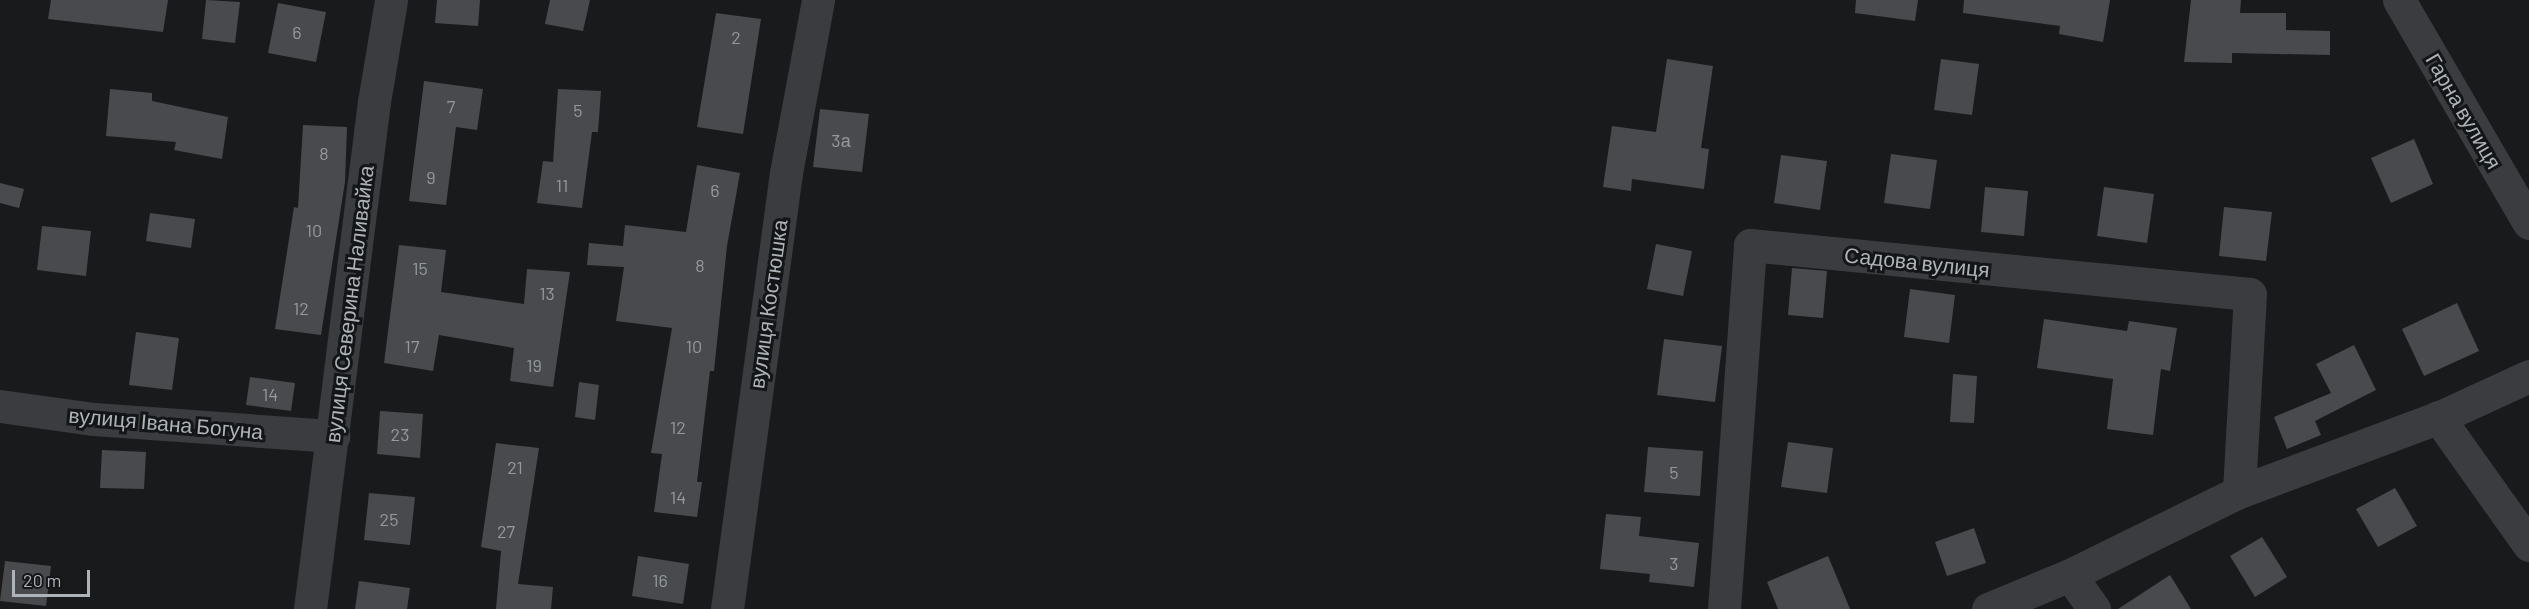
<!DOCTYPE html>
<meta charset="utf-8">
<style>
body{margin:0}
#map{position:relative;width:2529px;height:609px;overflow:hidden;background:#191a1b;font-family:Barlow,sans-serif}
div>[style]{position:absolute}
.building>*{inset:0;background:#494a4d}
.minor>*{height:33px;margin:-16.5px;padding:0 16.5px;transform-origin:16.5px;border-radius:16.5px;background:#3b3c40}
span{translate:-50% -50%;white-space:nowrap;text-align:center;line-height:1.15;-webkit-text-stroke:6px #141516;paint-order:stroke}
.number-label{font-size:18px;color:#94999e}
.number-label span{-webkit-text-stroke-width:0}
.street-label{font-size:21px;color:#adb3b9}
.scale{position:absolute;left:12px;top:570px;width:78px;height:27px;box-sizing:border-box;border:3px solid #adb3b9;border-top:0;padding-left:8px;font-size:18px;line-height:21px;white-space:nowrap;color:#adb3b9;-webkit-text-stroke:4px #141516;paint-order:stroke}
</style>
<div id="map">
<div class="building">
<i style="clip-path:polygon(51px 0,168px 0,163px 32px,48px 19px)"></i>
<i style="clip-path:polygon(206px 0,240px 2px,235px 43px,202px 39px)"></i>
<i style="clip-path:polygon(437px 0,480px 0,478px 26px,435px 23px)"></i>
<i style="clip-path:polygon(550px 0,590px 0,583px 31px,545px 24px)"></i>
<i style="clip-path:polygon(1856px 0,1918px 0,1915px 21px,1855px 13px)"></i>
<i style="clip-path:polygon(1964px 0,2110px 0,2103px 42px,2059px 34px,2060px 26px,1963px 13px)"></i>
<i style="clip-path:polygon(2191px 0,2241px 0,2240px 13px,2286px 13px,2286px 30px,2330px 31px,2330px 55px,2232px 53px,2232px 63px,2184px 62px)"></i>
<i style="clip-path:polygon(278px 3px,326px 12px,316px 62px,268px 53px)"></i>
<i style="clip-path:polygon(716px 13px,761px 19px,743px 134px,697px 127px)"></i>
<i style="clip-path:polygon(1667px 59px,1713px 66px,1701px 148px,1709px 149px,1704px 189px,1632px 179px,1631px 191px,1603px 187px,1612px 126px,1656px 132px)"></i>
<i style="clip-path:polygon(1941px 59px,1979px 64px,1972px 115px,1934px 110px)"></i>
<i style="clip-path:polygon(424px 81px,483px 89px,477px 130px,456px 127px,446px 205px,409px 201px)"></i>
<i style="clip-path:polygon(110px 89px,152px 93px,152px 101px,228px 117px,222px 159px,174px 150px,176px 142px,106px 136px)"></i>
<i style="clip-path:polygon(558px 89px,601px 91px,598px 132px,592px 132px,582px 208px,537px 203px,543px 161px,553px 162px)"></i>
<i style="clip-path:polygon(820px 109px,869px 114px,862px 172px,813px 167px)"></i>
<i style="clip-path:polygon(303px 125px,347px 127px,345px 182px,321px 335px,275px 329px,294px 207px,298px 208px)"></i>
<i style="clip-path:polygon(2414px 139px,2433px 184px,2391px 203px,2371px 158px)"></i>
<i style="clip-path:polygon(1891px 154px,1937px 160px,1930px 209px,1884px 203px)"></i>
<i style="clip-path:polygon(1781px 155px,1827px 161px,1820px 210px,1774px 203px)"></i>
<i style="clip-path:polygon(697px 165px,740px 173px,727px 246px,714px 371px,710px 371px,697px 482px,702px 482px,697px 517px,654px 512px,662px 454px,651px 453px,672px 328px,616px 321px,624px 267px,587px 265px,589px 243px,623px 246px,625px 225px,686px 232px)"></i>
<i style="clip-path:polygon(0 183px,24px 189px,19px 208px,0 203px)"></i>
<i style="clip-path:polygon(1985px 187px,2028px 191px,2024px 236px,1981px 232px)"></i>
<i style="clip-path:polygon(2104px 187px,2154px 194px,2147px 243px,2097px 236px)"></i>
<i style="clip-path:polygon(2224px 207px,2272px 212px,2266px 261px,2219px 256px)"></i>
<i style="clip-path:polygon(150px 213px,195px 219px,191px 248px,146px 241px)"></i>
<i style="clip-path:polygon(42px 226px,91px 231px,86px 276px,37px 270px)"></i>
<i style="clip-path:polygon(1656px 244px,1692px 251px,1683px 296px,1647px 289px)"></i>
<i style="clip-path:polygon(399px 245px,446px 250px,441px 292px,524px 304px,527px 269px,570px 272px,553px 387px,510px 381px,514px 348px,439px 335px,433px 371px,384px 363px)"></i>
<i style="clip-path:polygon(1792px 268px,1827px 271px,1823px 318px,1788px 315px)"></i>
<i style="clip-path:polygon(1910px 289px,1955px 295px,1949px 343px,1904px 337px)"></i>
<i style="clip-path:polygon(2457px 303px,2479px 351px,2424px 376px,2402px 329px)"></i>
<i style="clip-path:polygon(2044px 319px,2127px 331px,2129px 321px,2177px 328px,2170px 371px,2161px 369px,2153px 435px,2107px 429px,2113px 379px,2037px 368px)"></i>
<i style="clip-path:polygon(136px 332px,179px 338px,172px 390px,129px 385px)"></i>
<i style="clip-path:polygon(1664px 339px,1722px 346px,1715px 402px,1657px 395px)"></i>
<i style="clip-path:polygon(2354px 345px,2376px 390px,2315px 421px,2321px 435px,2287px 449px,2274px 417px,2331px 393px,2316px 364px)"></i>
<i style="clip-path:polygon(1953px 374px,1977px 376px,1974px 423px,1950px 422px)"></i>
<i style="clip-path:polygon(250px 377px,295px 383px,291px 411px,246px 405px)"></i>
<i style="clip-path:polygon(579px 382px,599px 385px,595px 420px,575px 417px)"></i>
<i style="clip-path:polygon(380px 411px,423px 414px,420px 458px,377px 454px)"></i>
<i style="clip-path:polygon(1788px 442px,1833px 448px,1827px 493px,1781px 487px)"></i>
<i style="clip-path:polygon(496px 443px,539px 448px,518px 584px,553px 587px,551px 609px,496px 609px,501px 551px,481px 547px)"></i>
<i style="clip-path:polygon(1648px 447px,1703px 451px,1700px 496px,1644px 492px)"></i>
<i style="clip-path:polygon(102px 450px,146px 452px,144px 489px,100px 488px)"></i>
<i style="clip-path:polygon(2395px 488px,2417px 526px,2378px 547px,2356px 509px)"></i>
<i style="clip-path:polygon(369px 493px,415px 497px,410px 545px,364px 540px)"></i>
<i style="clip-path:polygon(1606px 514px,1641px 517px,1639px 536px,1699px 543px,1694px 587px,1649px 582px,1650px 574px,1600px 569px)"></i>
<i style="clip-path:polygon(1974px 528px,1986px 563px,1947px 576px,1935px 542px)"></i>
<i style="clip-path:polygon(2262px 537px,2287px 577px,2255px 597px,2230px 556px)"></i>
<i style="clip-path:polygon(638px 556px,689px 564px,683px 604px,632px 596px)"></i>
<i style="clip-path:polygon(1828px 556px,1850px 609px,1778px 609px,1767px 582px)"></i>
<i style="clip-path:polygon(5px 561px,51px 566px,46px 606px,0 601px)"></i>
<i style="clip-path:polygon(2170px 575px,2191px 609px,2118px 609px)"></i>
<i style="clip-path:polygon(359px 581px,410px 588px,407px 609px,355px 609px)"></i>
</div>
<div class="minor">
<i style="left:2399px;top:0;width:258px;rotate:59.8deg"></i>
<i style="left:0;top:406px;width:95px;rotate:7.9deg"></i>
<i style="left:94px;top:419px;width:240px;rotate:4.1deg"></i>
<i style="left:2438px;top:417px;width:157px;rotate:54.6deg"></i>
<i style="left:2070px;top:575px;width:42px;rotate:54.8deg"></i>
<i style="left:310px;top:609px;width:511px;rotate:-82.81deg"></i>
<i style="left:374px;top:102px;width:103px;rotate:-80.5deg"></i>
<i style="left:727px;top:609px;width:440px;rotate:-82.3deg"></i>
<i style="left:786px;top:173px;width:176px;rotate:-79.5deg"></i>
<i style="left:1724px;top:609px;width:365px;rotate:-85.9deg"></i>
<i style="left:1750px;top:245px;width:502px;rotate:5.6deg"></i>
<i style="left:2250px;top:294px;width:198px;rotate:93.2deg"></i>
<i style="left:1988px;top:609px;width:89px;rotate:-22.5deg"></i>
<i style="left:2070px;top:575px;width:188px;rotate:-26.2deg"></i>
<i style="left:2239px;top:492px;width:215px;rotate:-20.5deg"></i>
<i style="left:2440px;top:417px;width:98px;rotate:-24.7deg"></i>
</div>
<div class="number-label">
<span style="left:297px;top:32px">6</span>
<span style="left:736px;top:37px">2</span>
<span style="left:451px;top:106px">7</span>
<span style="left:578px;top:110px">5</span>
<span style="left:841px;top:140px">3а</span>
<span style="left:324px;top:153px">8</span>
<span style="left:431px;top:177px">9</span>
<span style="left:562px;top:185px">11</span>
<span style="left:715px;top:190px">6</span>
<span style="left:314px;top:230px">10</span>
<span style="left:700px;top:265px">8</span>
<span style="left:420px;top:268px">15</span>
<span style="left:547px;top:293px">13</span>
<span style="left:301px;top:308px">12</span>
<span style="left:412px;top:346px">17</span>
<span style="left:694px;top:346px">10</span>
<span style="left:534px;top:365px">19</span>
<span style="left:270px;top:394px">14</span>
<span style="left:678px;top:427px">12</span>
<span style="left:400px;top:434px">23</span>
<span style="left:515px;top:467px">21</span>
<span style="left:1674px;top:472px">5</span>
<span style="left:678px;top:497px">14</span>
<span style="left:389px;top:519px">25</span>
<span style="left:506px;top:531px">27</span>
<span style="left:1674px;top:563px">3</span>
<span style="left:660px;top:580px">16</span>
</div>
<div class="street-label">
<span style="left:2464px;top:111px;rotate:60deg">Гарна вулиця</span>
<span style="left:1917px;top:262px;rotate:6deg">Садова вулиця</span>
<span style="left:349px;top:304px;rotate:-83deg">вулиця Северина Наливайка</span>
<span style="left:768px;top:304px;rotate:-82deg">вулиця Костюшка</span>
<span style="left:166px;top:423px;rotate:5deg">вулиця Івана Богуна</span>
</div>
<div class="scale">20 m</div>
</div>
